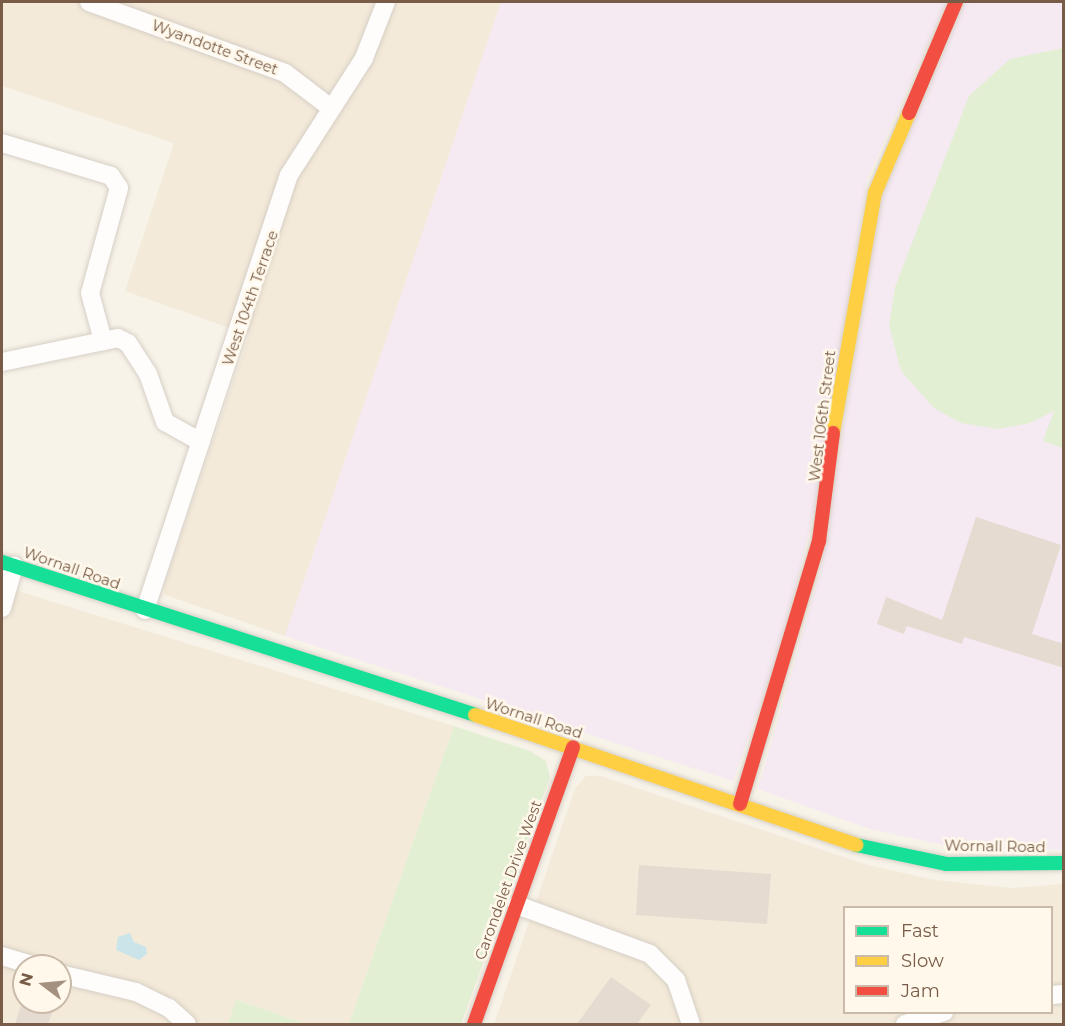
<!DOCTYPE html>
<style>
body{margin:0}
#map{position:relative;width:1065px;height:1026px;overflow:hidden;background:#f8f3e9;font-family:Montserrat,sans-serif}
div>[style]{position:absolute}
.residential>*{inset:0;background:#f4ead9}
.education>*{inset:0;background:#f5e9f2}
.green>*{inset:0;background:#e2efd3}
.water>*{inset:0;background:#cae4e9}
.building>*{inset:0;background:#e5dbd0}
.roads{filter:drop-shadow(0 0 2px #d6cfc6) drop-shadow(0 0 2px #d6cfc6)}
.street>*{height:18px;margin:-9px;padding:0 9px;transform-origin:9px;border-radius:9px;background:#fefdfc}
.fast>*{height:14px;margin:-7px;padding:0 7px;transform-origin:7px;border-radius:7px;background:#16e098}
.slow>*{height:14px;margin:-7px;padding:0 7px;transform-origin:7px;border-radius:7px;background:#ffcf43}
.jam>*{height:14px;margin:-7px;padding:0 7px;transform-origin:7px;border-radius:7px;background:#f24e42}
span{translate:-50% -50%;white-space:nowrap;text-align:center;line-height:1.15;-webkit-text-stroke:5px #fff8eb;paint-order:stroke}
.street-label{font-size:15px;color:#785c47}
.frame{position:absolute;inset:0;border:3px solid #785c47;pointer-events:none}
.legend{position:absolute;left:843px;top:906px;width:210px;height:108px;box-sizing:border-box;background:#fff8eb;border:2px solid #c9baa9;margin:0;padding:8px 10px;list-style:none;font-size:18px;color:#785c47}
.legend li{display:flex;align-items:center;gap:12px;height:30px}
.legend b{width:30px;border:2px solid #c9baa9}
.north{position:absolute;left:12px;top:954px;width:60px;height:60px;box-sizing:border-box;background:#fff8eb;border:2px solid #c9baa9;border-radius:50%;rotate:286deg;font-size:16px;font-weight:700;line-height:24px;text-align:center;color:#785c47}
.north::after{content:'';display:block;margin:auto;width:21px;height:27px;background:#a59180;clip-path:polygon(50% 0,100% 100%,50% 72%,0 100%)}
</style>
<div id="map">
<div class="residential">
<i style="clip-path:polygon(2px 2px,501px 2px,285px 636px,165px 595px,163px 588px,249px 335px,125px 291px,174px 143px,2px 86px)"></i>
<i style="clip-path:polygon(evenodd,2px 586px,454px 726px,349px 1024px,307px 1024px,237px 1000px,228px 1024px,2px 1024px,2px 586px,24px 966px,60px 966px,60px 1002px,24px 1002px,24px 966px)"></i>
<i style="clip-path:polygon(evenodd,586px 776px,601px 776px,868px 865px,935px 880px,1012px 888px,1063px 884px,1063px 1024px,494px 1024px,575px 788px,586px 776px,844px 908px,1052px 908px,1052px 1012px,844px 1012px,844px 908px)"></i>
</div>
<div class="education">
<i style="clip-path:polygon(501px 2px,947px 2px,867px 179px,815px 508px,781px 647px,733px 781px,285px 636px)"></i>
<i style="clip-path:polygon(965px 2px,1063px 2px,1063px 850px,958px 848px,870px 829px,758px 789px,820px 573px,881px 201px)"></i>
</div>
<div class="green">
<i style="clip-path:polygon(1063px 48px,1064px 445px,1063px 448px,1043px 441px,1054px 411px,1030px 423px,998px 429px,961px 423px,934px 408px,901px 371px,889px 325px,895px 287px,969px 96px,1010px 59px)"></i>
<i style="clip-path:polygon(454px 726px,530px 751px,546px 761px,550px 777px,461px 1024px,349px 1024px)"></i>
<i style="clip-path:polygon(236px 1000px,307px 1024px,228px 1024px)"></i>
</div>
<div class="water">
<i style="clip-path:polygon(130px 933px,134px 942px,146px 947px,147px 954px,139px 960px,116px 950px,118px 937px)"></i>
</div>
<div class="building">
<i style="clip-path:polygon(976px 517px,1061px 545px,1032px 634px,1064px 644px,1064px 668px,964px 637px,962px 644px,907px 626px,904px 634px,877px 624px,886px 597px,942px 620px)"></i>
<i style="clip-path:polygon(639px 865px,771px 874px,767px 924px,636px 915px)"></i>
<i style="clip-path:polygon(611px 977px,651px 1005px,637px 1024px,577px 1024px)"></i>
<i style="clip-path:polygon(23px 999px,54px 1008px,48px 1024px,15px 1024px)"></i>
</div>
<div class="roads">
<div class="street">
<i style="left:89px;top:2px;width:208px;rotate:19.9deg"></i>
<i style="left:285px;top:73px;width:58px;rotate:37.3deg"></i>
<i style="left:2px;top:143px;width:114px;rotate:16.8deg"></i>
<i style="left:111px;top:176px;width:14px;rotate:56deg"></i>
<i style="left:119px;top:188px;width:109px;rotate:105.4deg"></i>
<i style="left:90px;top:293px;width:50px;rotate:74.8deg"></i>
<i style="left:2px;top:362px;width:118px;rotate:-11.7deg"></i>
<i style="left:118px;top:338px;width:11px;rotate:27deg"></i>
<i style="left:128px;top:343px;width:37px;rotate:57deg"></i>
<i style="left:148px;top:374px;width:51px;rotate:70.5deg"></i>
<i style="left:165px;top:422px;width:41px;rotate:29.1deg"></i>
<i style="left:2px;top:608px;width:44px;rotate:-74.1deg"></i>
<i style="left:145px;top:610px;width:458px;rotate:-71.7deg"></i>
<i style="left:289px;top:175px;width:139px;rotate:-57.3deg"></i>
<i style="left:364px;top:58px;width:60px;rotate:-68.6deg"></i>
<i style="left:517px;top:905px;width:142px;rotate:20.2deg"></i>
<i style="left:650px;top:954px;width:37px;rotate:45deg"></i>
<i style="left:676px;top:980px;width:46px;rotate:71.2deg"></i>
<i style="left:2px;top:956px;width:34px;rotate:17deg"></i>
<i style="left:60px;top:974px;width:78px;rotate:13.3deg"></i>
<i style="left:136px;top:992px;width:37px;rotate:26deg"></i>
<i style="left:169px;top:1008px;width:24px;rotate:42deg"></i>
<i style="left:1052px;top:995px;width:12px;rotate:-5deg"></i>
<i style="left:905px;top:1024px;width:41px;rotate:-17.1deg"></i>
</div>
<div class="fast">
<i style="left:2px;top:562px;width:497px;rotate:17.9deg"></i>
<i style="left:856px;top:845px;width:92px;rotate:11.9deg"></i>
<i style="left:946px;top:864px;width:118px;rotate:-0.5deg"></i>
</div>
<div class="slow">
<i style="left:833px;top:433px;width:244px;rotate:-80.1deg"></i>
<i style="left:875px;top:193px;width:87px;rotate:-67deg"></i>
<i style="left:475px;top:715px;width:403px;rotate:18.8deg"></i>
</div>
<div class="jam">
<i style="left:909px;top:113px;width:121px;rotate:-67.1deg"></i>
<i style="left:740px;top:804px;width:275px;rotate:-73.3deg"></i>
<i style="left:819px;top:541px;width:109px;rotate:-82.6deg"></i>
<i style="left:474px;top:1024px;width:294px;rotate:-70.3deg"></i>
</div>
</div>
<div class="street-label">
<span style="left:215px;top:47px;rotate:20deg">Wyandotte Street</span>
<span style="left:250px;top:298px;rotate:-71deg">West 104th Terrace</span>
<span style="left:822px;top:416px;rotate:-83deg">West 106th Street</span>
<span style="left:72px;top:568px;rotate:19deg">Wornall Road</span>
<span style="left:534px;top:718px;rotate:18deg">Wornall Road</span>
<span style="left:995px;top:846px;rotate:1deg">Wornall Road</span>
<span style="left:508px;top:880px;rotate:-70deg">Carondelet Drive West</span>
</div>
<div class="frame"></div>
<ul class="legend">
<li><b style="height:8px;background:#16e098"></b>Fast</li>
<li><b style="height:8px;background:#ffcf43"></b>Slow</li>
<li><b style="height:8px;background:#f24e42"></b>Jam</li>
</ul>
<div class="north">N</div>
</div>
